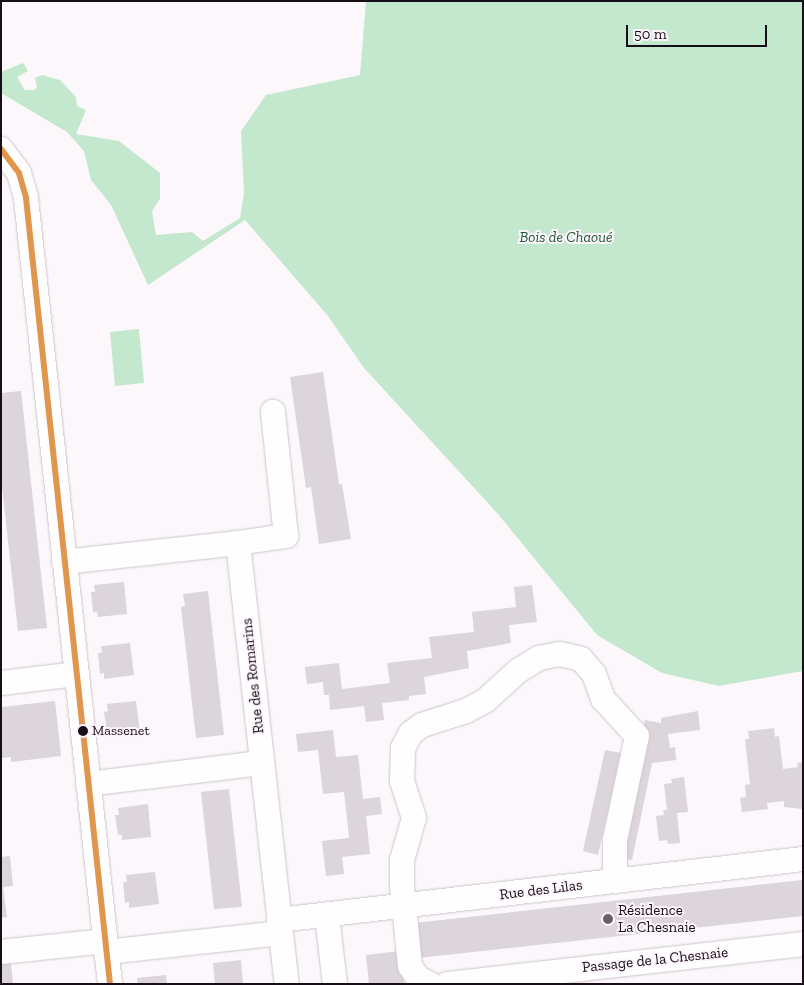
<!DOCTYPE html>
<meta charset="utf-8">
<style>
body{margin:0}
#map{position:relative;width:804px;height:985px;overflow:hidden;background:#fbf7fb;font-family:"Zilla Slab",serif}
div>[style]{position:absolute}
.green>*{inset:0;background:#c4e8cd}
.building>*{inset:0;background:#dcd5dc}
.roads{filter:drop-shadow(0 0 1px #cdc6cd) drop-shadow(0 0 1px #cdc6cd)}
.minor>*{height:24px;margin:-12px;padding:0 12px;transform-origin:12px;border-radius:12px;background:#fefefe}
.bus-1>*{height:6px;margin:-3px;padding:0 3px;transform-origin:3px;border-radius:3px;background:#e0964e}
.dots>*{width:14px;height:14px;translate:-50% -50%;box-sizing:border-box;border:2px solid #fcf6fc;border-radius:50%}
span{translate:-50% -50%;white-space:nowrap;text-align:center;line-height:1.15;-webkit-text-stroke:4px #fcf6fc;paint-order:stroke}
.bus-label{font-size:14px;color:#170e17}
.left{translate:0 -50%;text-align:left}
.park-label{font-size:15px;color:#205732;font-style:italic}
.street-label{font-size:15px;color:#170e17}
.poi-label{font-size:15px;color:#170e17}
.frame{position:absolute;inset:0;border:2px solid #170e17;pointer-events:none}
.scale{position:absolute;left:626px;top:25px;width:141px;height:22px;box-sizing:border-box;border:2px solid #170e17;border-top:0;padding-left:6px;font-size:15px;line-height:18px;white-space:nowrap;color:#170e17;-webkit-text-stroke:4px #fcf6fc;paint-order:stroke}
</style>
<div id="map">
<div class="green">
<i style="clip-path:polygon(366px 1px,803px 1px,803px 671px,719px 686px,662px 673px,597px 635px,498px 514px,364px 368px,328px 316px,245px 220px,148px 285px,111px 205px,91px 180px,84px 151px,67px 132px,1px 93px,1px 72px,23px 63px,28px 71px,17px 77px,25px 90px,34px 90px,37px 87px,35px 78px,42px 75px,60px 80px,76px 97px,77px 106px,86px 110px,76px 134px,119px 141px,160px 173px,160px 199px,152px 211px,156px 235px,192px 232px,203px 241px,240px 218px,244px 193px,241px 131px,266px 95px,360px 75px)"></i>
<i style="clip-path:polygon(139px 329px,144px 383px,115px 386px,110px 332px)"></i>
</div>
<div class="building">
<i style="clip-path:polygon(323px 372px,339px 484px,342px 484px,351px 539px,319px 544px,311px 487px,306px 488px,290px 377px)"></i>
<i style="clip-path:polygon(21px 391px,47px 628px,18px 631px,1px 478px,1px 393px)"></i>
<i style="clip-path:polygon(124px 582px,127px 614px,98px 617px,97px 612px,93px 612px,91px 592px,95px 592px,94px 585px)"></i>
<i style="clip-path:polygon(532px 585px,537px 622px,509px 625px,511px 643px,467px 651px,469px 668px,424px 677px,426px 694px,409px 696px,409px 700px,382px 703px,384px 720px,366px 722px,364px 706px,330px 710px,329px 695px,324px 695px,323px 682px,307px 684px,305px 667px,339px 663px,342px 689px,390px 683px,387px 663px,432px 658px,429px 637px,474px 632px,472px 612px,516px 607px,514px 587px)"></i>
<i style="clip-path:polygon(208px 591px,224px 735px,196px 738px,181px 607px,185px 606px,183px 594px)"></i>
<i style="clip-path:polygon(130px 643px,134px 675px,104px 679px,104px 673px,100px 674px,98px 653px,102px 653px,101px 646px)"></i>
<i style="clip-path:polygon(55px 701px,61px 756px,11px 762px,11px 757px,1px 758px,1px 707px)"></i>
<i style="clip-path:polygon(136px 701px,140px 733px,111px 737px,110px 731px,107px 732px,104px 712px,108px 711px,107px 704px)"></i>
<i style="clip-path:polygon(698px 711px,700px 730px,668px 734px,670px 748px,675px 747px,676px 760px,652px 763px,632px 860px,615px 856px,645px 720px,661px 723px,661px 718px)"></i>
<i style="clip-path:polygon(774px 728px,775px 737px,779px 736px,783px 769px,798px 767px,797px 763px,803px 762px,803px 809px,784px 807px,784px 801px,767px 803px,768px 809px,742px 812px,740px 798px,746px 797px,745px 785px,750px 784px,745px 739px,749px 739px,748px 731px)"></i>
<i style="clip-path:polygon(333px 730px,336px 757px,358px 755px,363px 799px,380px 797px,382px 814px,366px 816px,370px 854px,342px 857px,344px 874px,326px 876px,322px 841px,349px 838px,344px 792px,323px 794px,318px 750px,298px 752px,296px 734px)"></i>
<i style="clip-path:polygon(605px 750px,621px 753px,598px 855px,583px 851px)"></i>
<i style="clip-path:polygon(684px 777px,688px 812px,677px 813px,680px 843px,668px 844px,667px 840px,659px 841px,656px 816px,664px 815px,663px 810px,667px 810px,664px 784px,672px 783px,671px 779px)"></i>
<i style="clip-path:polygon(229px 789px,242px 907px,214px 909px,201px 792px)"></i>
<i style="clip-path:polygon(148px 804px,151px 837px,122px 840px,122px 835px,118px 835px,115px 815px,119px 815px,118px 808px)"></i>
<i style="clip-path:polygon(10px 856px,13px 886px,3px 887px,7px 917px,1px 918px,1px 857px)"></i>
<i style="clip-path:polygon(155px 872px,159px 904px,129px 908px,129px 902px,125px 903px,123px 882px,127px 882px,126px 875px)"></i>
<i style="clip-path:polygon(803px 880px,803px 916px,418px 958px,414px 923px)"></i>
<i style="clip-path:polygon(400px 951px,404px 984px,369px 984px,366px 955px)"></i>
<i style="clip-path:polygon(241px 960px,243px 984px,215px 984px,213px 963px)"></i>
<i style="clip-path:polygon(11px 963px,13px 984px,1px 984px,1px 964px)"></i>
<i style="clip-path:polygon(166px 975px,167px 984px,138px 984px,137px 978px)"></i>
</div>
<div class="roads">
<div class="minor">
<i style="left:1px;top:149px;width:30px;rotate:53deg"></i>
<i style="left:19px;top:173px;width:26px;rotate:74deg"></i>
<i style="left:26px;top:198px;width:790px;rotate:83.9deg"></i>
<i style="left:238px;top:543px;width:49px;rotate:-8.3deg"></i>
<i style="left:286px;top:536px;width:125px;rotate:-96deg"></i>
<i style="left:64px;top:562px;width:175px;rotate:-6.2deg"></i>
<i style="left:238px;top:543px;width:444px;rotate:83.7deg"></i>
<i style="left:1px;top:683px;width:76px;rotate:-6.8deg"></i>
<i style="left:88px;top:784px;width:175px;rotate:-6.9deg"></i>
<i style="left:327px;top:916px;width:68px;rotate:83.3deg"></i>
<i style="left:279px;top:920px;width:528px;rotate:-6.64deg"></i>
<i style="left:1px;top:952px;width:105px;rotate:-6deg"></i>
<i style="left:106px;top:952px;width:176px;rotate:-6.2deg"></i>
<i style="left:430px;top:984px;width:13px;rotate:-153deg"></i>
<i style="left:418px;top:978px;width:14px;rotate:-124deg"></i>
<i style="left:410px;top:966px;width:82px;rotate:-95.6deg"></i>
<i style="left:402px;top:884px;width:24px;rotate:-90deg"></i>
<i style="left:402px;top:860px;width:44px;rotate:-74.1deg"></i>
<i style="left:414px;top:818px;width:39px;rotate:-108deg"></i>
<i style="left:402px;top:781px;width:33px;rotate:-88deg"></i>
<i style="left:403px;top:748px;width:17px;rotate:-62deg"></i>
<i style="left:411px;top:733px;width:14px;rotate:-36deg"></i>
<i style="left:422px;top:725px;width:46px;rotate:-17.7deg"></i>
<i style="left:466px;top:711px;width:21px;rotate:-28deg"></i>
<i style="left:485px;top:701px;width:45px;rotate:-42.3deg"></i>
<i style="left:518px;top:671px;width:25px;rotate:-32deg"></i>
<i style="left:539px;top:658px;width:21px;rotate:-11deg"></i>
<i style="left:560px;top:654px;width:22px;rotate:13deg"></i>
<i style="left:581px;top:659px;width:20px;rotate:49deg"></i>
<i style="left:594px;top:674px;width:27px;rotate:70deg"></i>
<i style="left:603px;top:699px;width:50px;rotate:47.4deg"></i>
<i style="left:637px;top:736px;width:106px;rotate:101.9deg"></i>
<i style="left:615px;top:840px;width:41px;rotate:90deg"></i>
<i style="left:447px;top:984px;width:358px;rotate:-6.4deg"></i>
</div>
</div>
<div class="bus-1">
<i style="left:1px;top:149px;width:30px;rotate:53deg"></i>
<i style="left:19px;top:173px;width:26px;rotate:74deg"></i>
<i style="left:26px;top:198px;width:790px;rotate:83.9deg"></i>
</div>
<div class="dots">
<i style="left:83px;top:731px;background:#170e17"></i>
<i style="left:608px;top:919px;background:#676067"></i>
</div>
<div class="bus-label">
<span class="left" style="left:92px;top:731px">Massenet</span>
</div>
<div class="park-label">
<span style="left:566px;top:238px">Bois de Chaoué</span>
</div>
<div class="street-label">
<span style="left:253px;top:676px;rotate:-96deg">Rue des Romarins</span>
<span style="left:541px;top:890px;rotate:-7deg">Rue des Lilas</span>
<span style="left:655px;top:960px;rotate:-6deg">Passage de la Chesnaie</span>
</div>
<div class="poi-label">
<span class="left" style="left:618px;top:919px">Résidence<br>La Chesnaie</span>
</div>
<div class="frame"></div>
<div class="scale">50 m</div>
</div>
